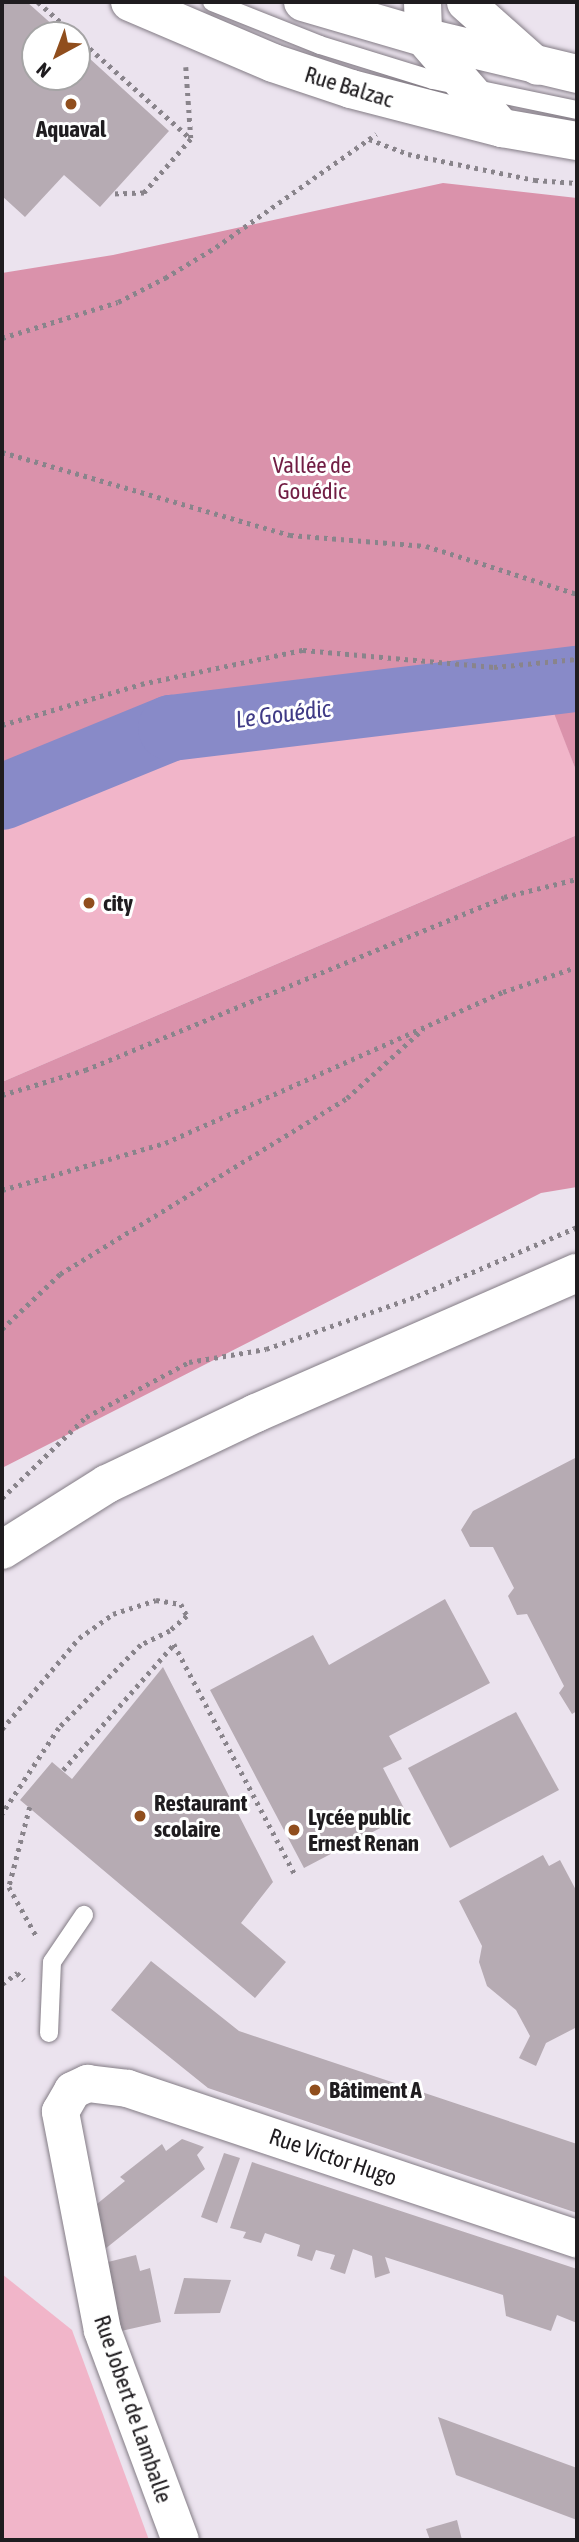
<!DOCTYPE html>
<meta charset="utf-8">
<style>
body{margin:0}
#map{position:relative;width:579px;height:2542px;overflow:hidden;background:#ebe3ee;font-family:"Asap Condensed",sans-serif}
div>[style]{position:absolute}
.green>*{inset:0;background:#f1b5c9}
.forest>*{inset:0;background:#da92ab}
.river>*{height:66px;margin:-33px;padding:0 33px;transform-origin:33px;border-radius:33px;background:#888ac8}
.building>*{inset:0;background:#b6abb3}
.path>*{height:4.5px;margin-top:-2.25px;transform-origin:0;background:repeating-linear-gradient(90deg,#89848b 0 3.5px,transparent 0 8.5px)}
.roads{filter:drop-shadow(0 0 2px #837c85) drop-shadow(0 0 2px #837c85)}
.service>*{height:18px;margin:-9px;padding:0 9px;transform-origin:9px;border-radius:9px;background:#fff}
.minor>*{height:37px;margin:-18.5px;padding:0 18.5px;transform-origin:18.5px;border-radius:18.5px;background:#fff}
.tertiary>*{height:38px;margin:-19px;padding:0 19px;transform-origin:19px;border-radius:19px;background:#fff}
.secondary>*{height:38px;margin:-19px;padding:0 19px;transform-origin:19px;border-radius:19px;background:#fff}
.dots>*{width:19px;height:19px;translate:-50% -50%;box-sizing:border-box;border:4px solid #fff;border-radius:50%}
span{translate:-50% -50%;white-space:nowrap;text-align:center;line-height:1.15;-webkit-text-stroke:6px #fff;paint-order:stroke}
.street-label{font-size:23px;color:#1f1c1f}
.poi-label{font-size:23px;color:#1f1c1f;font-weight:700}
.left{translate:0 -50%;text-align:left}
.park-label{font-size:23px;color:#711e44}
.water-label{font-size:24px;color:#403b86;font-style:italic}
.frame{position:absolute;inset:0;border:4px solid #1f1c1f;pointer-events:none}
.north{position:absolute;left:21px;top:21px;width:70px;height:70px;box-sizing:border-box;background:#fff;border:2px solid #a5a4a5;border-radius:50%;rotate:221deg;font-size:19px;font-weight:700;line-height:28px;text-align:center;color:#1f1c1f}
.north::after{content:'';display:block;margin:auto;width:24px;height:32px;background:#904e1d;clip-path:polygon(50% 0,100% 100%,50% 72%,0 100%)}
</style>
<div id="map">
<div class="green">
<i style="clip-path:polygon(553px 708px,577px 773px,577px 835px,2px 1082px,2px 829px,172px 761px)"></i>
<i style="clip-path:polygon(2px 2274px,72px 2330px,149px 2540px,2px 2540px)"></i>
</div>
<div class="forest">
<i style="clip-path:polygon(443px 183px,577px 198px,577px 773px,552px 708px,172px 761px,2px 829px,2px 273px,113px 255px)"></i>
<i style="clip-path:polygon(577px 835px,577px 1187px,541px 1193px,2px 1468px,2px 1082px)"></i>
</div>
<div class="river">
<i style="left:2px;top:797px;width:183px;rotate:-22.2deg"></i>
<i style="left:171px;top:728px;width:409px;rotate:-6.9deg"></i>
</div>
<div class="building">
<i style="clip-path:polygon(2px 2px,27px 2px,64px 35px,35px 35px,35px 77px,77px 77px,77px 47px,169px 131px,100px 207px,64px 175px,25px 217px,2px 196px)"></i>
<i style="clip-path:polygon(577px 1457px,577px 1711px,572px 1714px,559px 1693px,564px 1686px,527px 1614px,517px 1615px,508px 1596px,514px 1588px,493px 1547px,470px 1547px,461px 1530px,473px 1511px)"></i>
<i style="clip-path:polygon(445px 1599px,490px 1683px,389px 1736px,402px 1759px,383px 1768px,407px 1814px,304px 1868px,210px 1690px,313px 1635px,329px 1665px)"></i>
<i style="clip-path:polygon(163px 1667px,273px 1882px,241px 1923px,286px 1962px,255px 1998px,20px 1800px,52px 1762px,72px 1779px)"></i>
<i style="clip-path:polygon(516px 1712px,559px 1790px,450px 1848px,408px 1768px)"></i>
<i style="clip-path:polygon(543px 1855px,549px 1866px,560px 1860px,577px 1892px,577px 2027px,546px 2043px,536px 2066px,519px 2058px,530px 2036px,516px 2010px,487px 1986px,479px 1962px,482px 1946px,459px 1901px)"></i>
<i style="clip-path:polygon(151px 1961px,239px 2031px,577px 2144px,577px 2213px,208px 2088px,111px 2010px)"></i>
<i style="clip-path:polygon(182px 2139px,204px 2147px,197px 2155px,205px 2169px,105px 2249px,97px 2204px,125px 2181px,120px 2177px,162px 2144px,166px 2151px)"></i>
<i style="clip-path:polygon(224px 2153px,240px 2158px,217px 2223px,201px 2217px)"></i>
<i style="clip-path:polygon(252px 2162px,577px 2269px,577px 2323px,557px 2315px,551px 2331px,506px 2316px,503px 2295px,385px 2257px,390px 2273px,375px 2278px,372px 2256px,353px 2249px,345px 2274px,330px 2269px,335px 2255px,316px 2250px,312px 2261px,297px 2256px,300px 2245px,265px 2233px,261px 2243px,243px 2238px,246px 2232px,230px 2228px)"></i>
<i style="clip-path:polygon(136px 2255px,140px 2271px,150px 2268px,161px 2322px,121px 2331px,108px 2262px)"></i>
<i style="clip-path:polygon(184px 2278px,231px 2280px,220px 2313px,174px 2314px)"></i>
<i style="clip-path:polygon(438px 2417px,577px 2468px,577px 2520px,456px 2475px)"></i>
<i style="clip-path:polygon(457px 2520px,462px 2540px,430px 2540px,426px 2529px)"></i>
</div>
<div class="path">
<i style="left:38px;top:2px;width:50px;rotate:41.7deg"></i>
<i style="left:77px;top:37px;width:153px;rotate:41.8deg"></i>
<i style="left:191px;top:139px;width:72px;rotate:131deg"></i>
<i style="left:144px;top:193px;width:31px;rotate:178deg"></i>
<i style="left:186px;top:67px;width:71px;rotate:86deg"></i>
<i style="left:369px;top:139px;width:42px;rotate:21deg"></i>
<i style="left:408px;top:154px;width:130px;rotate:11.6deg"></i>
<i style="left:535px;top:180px;width:42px;rotate:4.1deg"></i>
<i style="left:2px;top:338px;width:121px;rotate:-17.2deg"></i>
<i style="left:118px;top:302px;width:53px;rotate:-27.1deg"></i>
<i style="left:165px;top:278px;width:60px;rotate:-31.3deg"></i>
<i style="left:216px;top:247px;width:196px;rotate:-35.2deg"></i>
<i style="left:2px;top:452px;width:300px;rotate:16.1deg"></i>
<i style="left:290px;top:535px;width:136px;rotate:4.6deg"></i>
<i style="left:426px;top:546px;width:158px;rotate:17.6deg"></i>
<i style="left:2px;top:725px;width:145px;rotate:-16.4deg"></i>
<i style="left:141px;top:684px;width:166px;rotate:-11.9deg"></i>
<i style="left:303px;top:650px;width:192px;rotate:5.1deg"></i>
<i style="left:494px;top:667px;width:83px;rotate:-5.5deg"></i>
<i style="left:2px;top:1095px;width:87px;rotate:-16.8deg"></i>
<i style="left:85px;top:1070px;width:453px;rotate:-22.4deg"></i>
<i style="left:504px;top:897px;width:75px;rotate:-13.9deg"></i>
<i style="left:2px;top:1190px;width:170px;rotate:-16.1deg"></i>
<i style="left:165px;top:1143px;width:370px;rotate:-24.1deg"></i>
<i style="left:503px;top:992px;width:78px;rotate:-18.7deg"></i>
<i style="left:2px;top:1329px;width:80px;rotate:-43.5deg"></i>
<i style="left:60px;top:1274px;width:337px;rotate:-31.5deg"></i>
<i style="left:347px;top:1098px;width:103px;rotate:-42.2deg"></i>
<i style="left:2px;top:1498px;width:117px;rotate:-44deg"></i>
<i style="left:86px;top:1417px;width:117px;rotate:-28.1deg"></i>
<i style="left:189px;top:1362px;width:78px;rotate:-9.6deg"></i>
<i style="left:266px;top:1349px;width:160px;rotate:-19.3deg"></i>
<i style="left:417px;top:1296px;width:174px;rotate:-23.3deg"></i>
<i style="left:2px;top:1729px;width:119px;rotate:-49.8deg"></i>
<i style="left:79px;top:1638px;width:42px;rotate:-35.2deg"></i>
<i style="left:113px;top:1614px;width:45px;rotate:-18deg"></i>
<i style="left:156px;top:1600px;width:25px;rotate:9deg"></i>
<i style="left:181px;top:1604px;width:13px;rotate:63deg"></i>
<i style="left:187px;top:1616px;width:23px;rotate:139deg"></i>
<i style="left:170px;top:1631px;width:32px;rotate:154deg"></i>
<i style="left:141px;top:1645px;width:117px;rotate:134.7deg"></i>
<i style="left:59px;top:1728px;width:103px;rotate:123.5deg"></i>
<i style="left:63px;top:1770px;width:168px;rotate:-48.6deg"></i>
<i style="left:174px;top:1644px;width:260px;rotate:62.3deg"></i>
<i style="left:30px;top:1807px;width:83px;rotate:104.7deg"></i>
<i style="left:9px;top:1887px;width:57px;rotate:60.8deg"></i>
<i style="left:2px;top:1984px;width:19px;rotate:-36deg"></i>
<i style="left:17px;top:1973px;width:10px;rotate:45deg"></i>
</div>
<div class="roads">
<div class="service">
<i style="left:212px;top:2px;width:116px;rotate:21.7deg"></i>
<i style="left:320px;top:45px;width:118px;rotate:17.2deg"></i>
<i style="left:433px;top:80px;width:147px;rotate:11.8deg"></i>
<i style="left:49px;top:2033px;width:71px;rotate:-87.6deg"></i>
<i style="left:52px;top:1962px;width:57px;rotate:-55.8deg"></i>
</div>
<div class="minor">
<i style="left:422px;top:2px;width:35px;rotate:88deg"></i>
<i style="left:423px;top:37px;width:121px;rotate:49deg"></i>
<i style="left:465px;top:2px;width:96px;rotate:41.6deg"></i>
<i style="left:180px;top:2540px;width:224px;rotate:-110.4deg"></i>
<i style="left:102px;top:2330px;width:223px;rotate:-100.9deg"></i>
<i style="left:60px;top:2111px;width:24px;rotate:-60deg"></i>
<i style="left:72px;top:2090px;width:17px;rotate:-25deg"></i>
<i style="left:87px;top:2083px;width:40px;rotate:7.1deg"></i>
<i style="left:127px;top:2088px;width:475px;rotate:18.5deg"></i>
</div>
<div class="tertiary">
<i style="left:130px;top:2px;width:155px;rotate:23.1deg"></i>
<i style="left:273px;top:63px;width:82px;rotate:18.4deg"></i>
<i style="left:351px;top:89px;width:156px;rotate:14.5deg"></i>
<i style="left:502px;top:128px;width:76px;rotate:9.8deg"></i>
<i style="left:303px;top:2px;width:125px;rotate:16.3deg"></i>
<i style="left:423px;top:37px;width:158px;rotate:13.5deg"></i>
</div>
<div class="secondary">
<i style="left:2px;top:1550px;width:124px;rotate:-32.2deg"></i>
<i style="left:107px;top:1484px;width:165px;rotate:-25.5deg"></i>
<i style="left:256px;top:1413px;width:350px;rotate:-23.6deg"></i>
</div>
</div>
<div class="dots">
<i style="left:71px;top:104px;background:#904e1d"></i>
<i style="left:89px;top:903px;background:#904e1d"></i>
<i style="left:140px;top:1816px;background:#904e1d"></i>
<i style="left:294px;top:1830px;background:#904e1d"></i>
<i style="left:315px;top:2090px;background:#904e1d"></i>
</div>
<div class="street-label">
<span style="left:349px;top:87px;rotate:17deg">Rue Balzac</span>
<span style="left:333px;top:2157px;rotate:19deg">Rue Victor Hugo</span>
<span style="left:133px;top:2409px;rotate:71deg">Rue Jobert de Lamballe</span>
</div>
<div class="poi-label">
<span style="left:71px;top:129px">Aquaval</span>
<span class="left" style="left:103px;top:903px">city</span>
<span class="left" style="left:154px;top:1816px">Restaurant<br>scolaire</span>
<span class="left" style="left:308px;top:1830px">Lycée public<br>Ernest Renan</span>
<span class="left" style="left:329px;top:2090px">Bâtiment A</span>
</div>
<div class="park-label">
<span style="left:312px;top:478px">Vallée de<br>Gouédic</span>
</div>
<div class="water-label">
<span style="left:283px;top:714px;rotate:-7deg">Le Gouédic</span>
</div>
<div class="frame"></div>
<div class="north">N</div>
</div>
